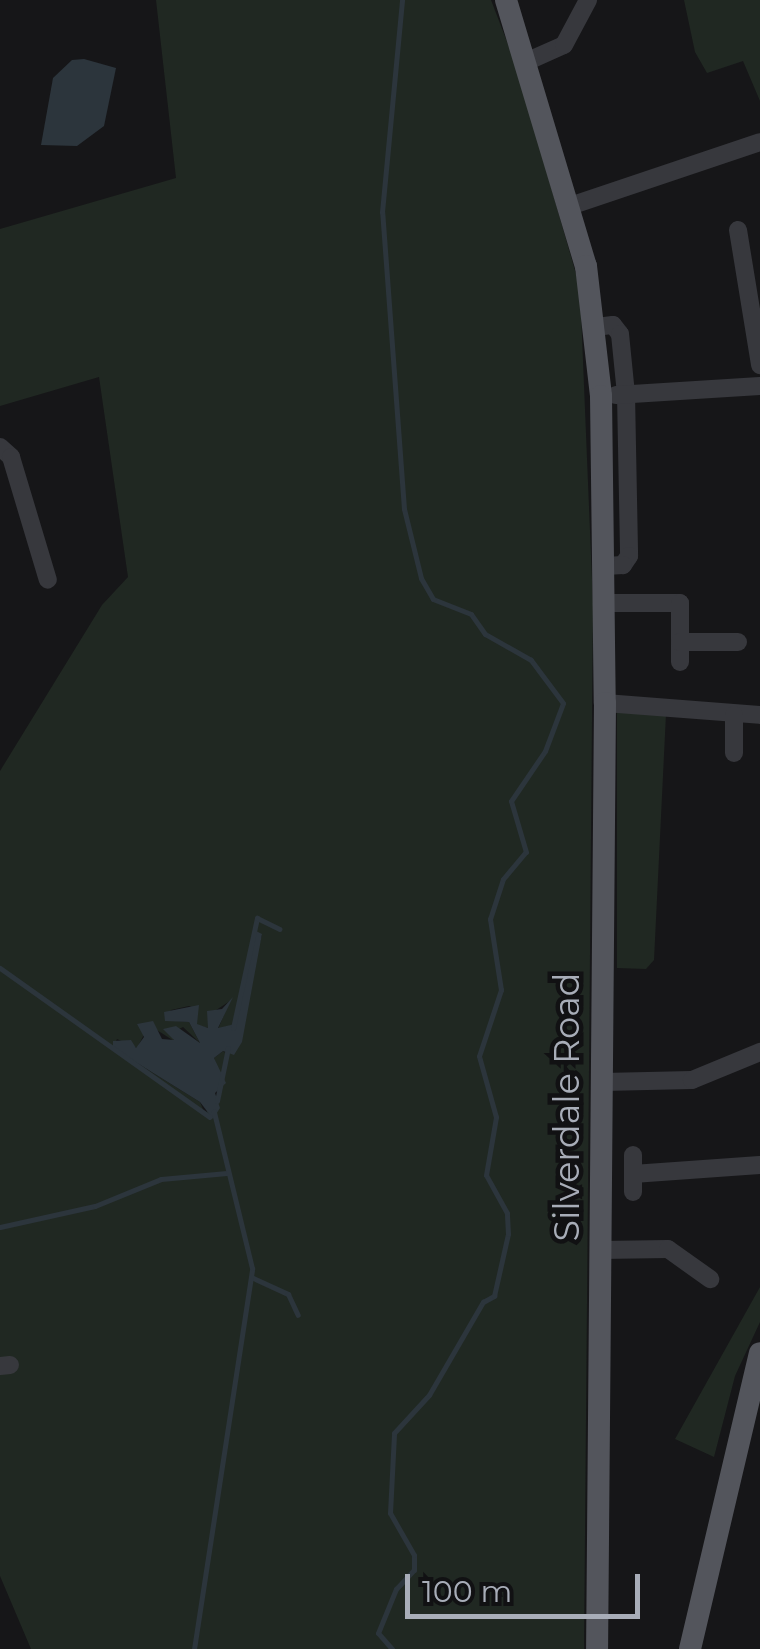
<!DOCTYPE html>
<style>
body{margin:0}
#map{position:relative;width:760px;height:1649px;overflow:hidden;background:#161618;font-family:Montserrat,sans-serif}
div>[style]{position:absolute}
.green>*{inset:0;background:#202822}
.water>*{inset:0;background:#2c353c}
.stream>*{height:5px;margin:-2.5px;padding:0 2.5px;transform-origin:2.5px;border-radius:2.5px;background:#2c353c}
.minor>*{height:18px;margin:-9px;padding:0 9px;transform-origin:9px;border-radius:9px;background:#37383d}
.major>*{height:22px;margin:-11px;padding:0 11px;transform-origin:11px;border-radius:11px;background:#53555c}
span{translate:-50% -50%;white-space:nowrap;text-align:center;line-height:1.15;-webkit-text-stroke:9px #111113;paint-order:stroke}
.street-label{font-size:35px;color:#a8adb8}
.scale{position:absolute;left:405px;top:1574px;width:235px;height:45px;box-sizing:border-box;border:5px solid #a8adb8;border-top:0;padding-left:12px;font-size:30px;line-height:35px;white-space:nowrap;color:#a8adb8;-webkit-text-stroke:8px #111113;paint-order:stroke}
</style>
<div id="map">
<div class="green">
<i style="clip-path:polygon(evenodd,156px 0,491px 0,516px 65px,580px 288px,593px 604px,584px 1649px,31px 1649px,0 1576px,0 771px,102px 605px,128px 577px,99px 377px,0 406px,0 229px,176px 178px,156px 0,256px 932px,262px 935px,228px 1055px,223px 1051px,214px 1058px,221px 1079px,217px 1099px,205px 1114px,200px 1102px,113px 1048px,117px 1039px,137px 1048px,149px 1025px,174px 1041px,171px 1033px,183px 1027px,200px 1043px,189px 1022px,165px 1020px,171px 1010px,189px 1006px,197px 1009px,197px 1025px,208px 1028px,210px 1014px,230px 1001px,218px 1029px,236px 1024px,256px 932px)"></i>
<i style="clip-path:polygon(684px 0,760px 0,760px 101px,743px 61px,707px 73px,695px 52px)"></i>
<i style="clip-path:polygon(617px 711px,666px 714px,654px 960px,646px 969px,617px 968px)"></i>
<i style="clip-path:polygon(760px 1287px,760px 1322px,735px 1376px,714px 1457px,675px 1439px)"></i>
</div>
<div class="water">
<i style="clip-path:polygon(84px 59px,116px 68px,104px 126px,77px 146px,41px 145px,53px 78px,72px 60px)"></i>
<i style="clip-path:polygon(256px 931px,262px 934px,242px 1042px,234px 1055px,223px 1051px,214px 1058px,226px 1083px,215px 1093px,220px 1108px,213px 1119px,200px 1102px,113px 1048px,113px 1041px,131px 1040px,136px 1048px,144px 1037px,137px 1024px,153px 1021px,162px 1039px,174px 1040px,163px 1029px,176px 1026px,200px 1043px,189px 1022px,165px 1021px,164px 1012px,199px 1005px,197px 1024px,208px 1028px,207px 1011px,222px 1009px,233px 997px,218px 1028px,235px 1024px)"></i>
</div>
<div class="stream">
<i style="left:0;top:968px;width:257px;rotate:35.4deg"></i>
<i style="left:233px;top:1028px;width:113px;rotate:-77.7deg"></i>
<i style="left:257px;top:918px;width:25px;rotate:26deg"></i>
<i style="left:217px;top:1101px;width:54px;rotate:-78.3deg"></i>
<i style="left:0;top:1227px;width:97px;rotate:-12.5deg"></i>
<i style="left:95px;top:1206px;width:71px;rotate:-22.2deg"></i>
<i style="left:161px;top:1179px;width:66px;rotate:-5.2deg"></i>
<i style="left:251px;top:1277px;width:41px;rotate:24.7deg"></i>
<i style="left:288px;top:1294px;width:23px;rotate:65deg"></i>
<i style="left:194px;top:1649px;width:385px;rotate:-81.3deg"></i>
<i style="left:252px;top:1268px;width:161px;rotate:-103.7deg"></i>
<i style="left:392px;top:1649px;width:21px;rotate:-131deg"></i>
<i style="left:378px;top:1633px;width:48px;rotate:-67.8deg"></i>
<i style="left:396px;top:1589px;width:26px;rotate:-47deg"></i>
<i style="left:414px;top:1570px;width:15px;rotate:-90deg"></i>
<i style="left:414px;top:1555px;width:48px;rotate:-119.7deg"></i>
<i style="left:390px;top:1513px;width:80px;rotate:-87.1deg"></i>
<i style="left:394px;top:1433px;width:52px;rotate:-47.4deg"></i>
<i style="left:429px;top:1395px;width:108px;rotate:-59.9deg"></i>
<i style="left:483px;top:1302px;width:13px;rotate:-29deg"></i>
<i style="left:494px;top:1296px;width:64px;rotate:-77.3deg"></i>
<i style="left:508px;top:1234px;width:21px;rotate:-93deg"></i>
<i style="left:507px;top:1213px;width:43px;rotate:-118.9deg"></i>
<i style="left:486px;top:1175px;width:59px;rotate:-80.2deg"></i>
<i style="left:496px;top:1117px;width:63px;rotate:-105.6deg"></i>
<i style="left:479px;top:1056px;width:70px;rotate:-71.6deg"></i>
<i style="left:501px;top:990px;width:72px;rotate:-98.8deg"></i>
<i style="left:490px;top:919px;width:42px;rotate:-72deg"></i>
<i style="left:503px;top:879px;width:35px;rotate:-50deg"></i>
<i style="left:526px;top:852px;width:53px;rotate:-106.4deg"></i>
<i style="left:511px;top:801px;width:60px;rotate:-55.8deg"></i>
<i style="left:545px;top:751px;width:51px;rotate:-69.4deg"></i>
<i style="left:563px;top:703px;width:54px;rotate:-126.7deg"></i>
<i style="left:531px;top:660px;width:53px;rotate:-150.5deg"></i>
<i style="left:485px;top:634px;width:24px;rotate:-125deg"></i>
<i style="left:471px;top:614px;width:41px;rotate:-158.5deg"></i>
<i style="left:433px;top:599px;width:24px;rotate:-120deg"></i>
<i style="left:421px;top:578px;width:71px;rotate:-103.8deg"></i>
<i style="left:404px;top:509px;width:298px;rotate:-94.2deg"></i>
<i style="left:382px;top:212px;width:213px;rotate:-84.6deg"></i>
</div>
<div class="minor">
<i style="left:528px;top:61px;width:39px;rotate:-24deg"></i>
<i style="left:564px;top:45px;width:51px;rotate:-61.9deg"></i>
<i style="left:570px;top:206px;width:200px;rotate:-18.6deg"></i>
<i style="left:738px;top:230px;width:137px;rotate:80.7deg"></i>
<i style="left:596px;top:327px;width:17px;rotate:-7deg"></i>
<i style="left:613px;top:325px;width:11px;rotate:52deg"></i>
<i style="left:620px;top:334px;width:60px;rotate:84.3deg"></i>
<i style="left:626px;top:394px;width:162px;rotate:88.9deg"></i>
<i style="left:629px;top:556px;width:11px;rotate:124deg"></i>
<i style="left:623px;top:565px;width:18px;rotate:177deg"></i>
<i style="left:616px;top:395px;width:144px;rotate:-3.6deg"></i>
<i style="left:0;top:447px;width:15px;rotate:42deg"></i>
<i style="left:11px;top:457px;width:128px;rotate:73.3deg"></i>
<i style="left:605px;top:603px;width:75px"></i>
<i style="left:680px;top:603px;width:59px;rotate:90deg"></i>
<i style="left:680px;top:642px;width:58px"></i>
<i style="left:605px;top:703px;width:155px;rotate:4.4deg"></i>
<i style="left:734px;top:753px;width:38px;rotate:-90deg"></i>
<i style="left:603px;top:1082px;width:89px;rotate:-1.3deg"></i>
<i style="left:692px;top:1080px;width:74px;rotate:-22.4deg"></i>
<i style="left:633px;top:1174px;width:127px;rotate:-4.1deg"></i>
<i style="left:633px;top:1192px;width:37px;rotate:-90deg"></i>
<i style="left:601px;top:1250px;width:67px;rotate:-0.9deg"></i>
<i style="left:668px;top:1249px;width:52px;rotate:35.5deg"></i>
<i style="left:0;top:1366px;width:10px;rotate:-6deg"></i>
</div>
<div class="major">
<i style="left:506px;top:0;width:278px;rotate:73.3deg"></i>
<i style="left:586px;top:266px;width:131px;rotate:83.4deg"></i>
<i style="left:601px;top:396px;width:307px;rotate:89.3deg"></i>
<i style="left:605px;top:703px;width:946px;rotate:90.48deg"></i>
<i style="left:690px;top:1649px;width:304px;rotate:-76.7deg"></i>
</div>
<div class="street-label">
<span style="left:567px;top:1107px;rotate:-90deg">Silverdale Road</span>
</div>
<div class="scale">100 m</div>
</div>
